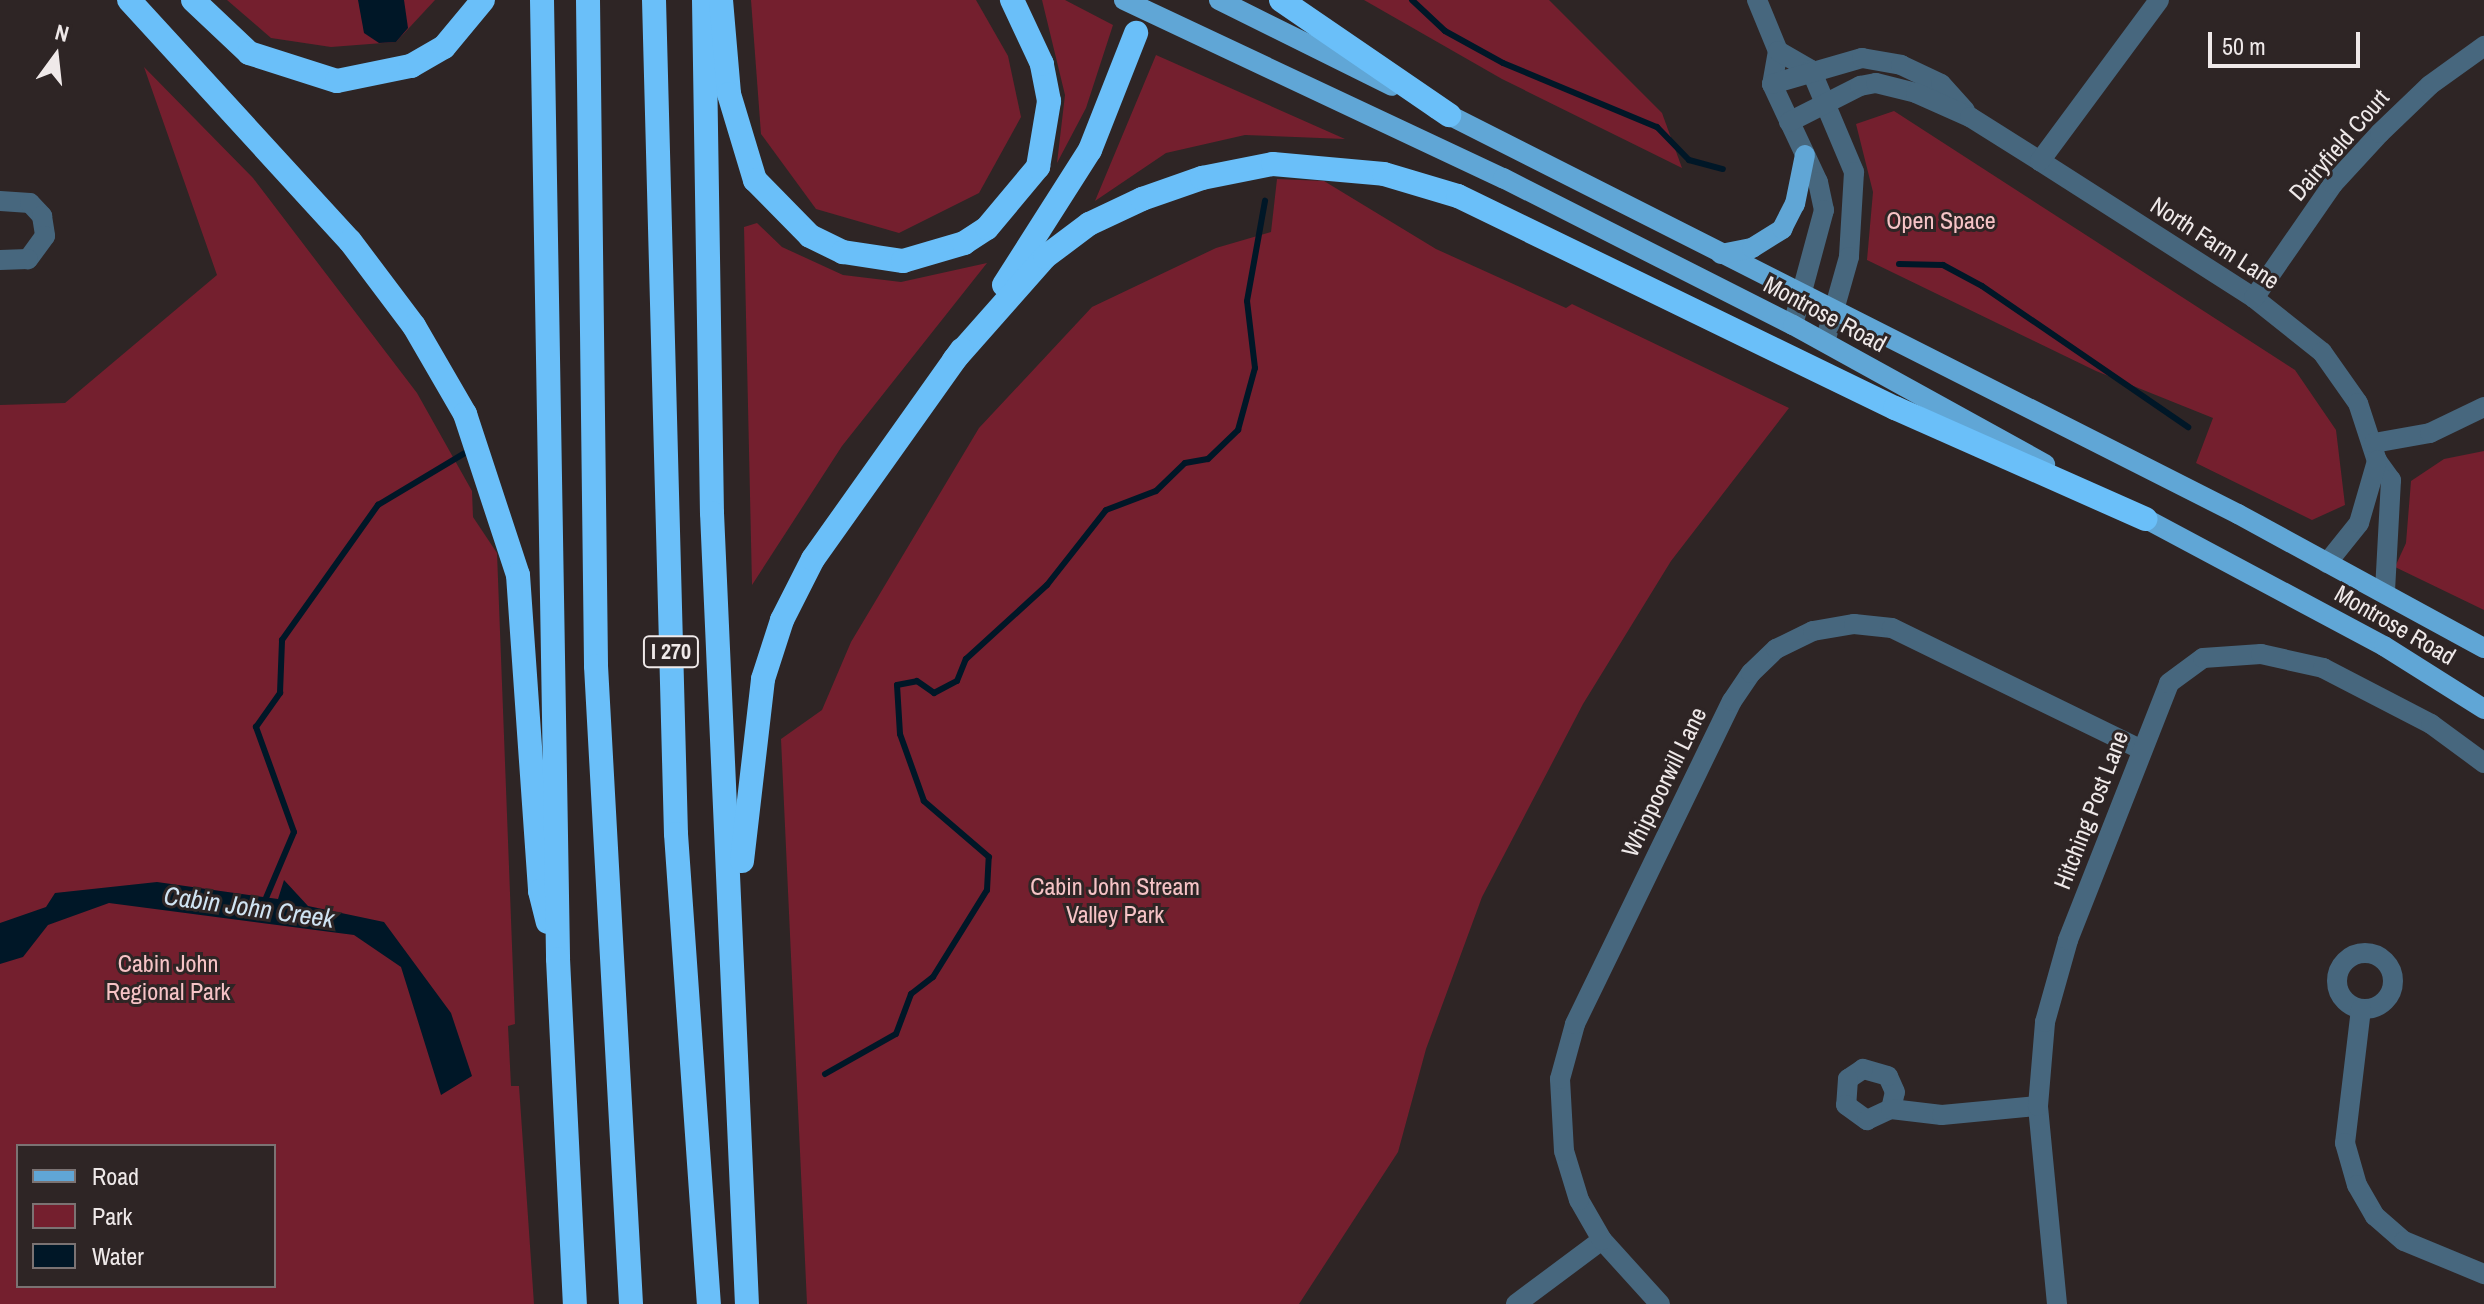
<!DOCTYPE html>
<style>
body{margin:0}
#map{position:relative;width:2484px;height:1304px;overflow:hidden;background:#2e2525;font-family:"Archivo Narrow",sans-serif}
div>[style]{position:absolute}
.green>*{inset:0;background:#741f2e}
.water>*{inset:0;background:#001727}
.stream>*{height:6px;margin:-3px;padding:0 3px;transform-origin:3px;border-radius:3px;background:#001727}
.minor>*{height:20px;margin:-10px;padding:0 10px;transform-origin:10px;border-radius:10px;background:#47677e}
.minor>.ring{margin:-10px;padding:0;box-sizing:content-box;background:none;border:20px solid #47677e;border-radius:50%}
.major>*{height:20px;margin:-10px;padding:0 10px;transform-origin:10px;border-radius:10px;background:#60a6d6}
.highway>*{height:24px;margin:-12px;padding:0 12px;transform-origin:12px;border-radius:12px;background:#6abff9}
span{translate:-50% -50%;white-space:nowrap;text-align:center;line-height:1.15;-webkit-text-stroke:6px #2e2525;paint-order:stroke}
.shield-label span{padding:2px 6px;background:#2e2525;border:2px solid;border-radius:6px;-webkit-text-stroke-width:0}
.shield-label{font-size:22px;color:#efe9e9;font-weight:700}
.street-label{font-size:24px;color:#efe9e9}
.park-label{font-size:24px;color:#f6c3c6}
.water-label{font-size:26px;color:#d0e4f3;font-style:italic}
.legend{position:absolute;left:16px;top:1144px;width:260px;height:144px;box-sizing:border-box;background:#2e2525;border:2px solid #7b7373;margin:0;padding:10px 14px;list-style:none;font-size:24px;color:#efe9e9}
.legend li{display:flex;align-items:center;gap:16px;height:40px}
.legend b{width:40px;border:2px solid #7b7373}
.north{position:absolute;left:16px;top:16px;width:80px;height:80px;-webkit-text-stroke:6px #2e2525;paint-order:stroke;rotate:15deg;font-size:22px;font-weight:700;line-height:32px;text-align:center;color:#efe9e9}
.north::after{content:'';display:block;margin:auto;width:28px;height:36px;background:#efe9e9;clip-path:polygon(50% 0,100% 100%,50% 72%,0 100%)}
.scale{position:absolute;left:2208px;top:32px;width:152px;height:36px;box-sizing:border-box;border:4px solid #efe9e9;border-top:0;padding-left:10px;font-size:24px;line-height:28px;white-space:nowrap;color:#efe9e9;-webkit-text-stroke:6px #2e2525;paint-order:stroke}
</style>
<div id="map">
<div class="green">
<i style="clip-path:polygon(227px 0,435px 0,396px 42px,331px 47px,271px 38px)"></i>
<i style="clip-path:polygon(751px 0,976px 0,1008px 56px,1021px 117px,979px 193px,899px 233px,816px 209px,761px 134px)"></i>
<i style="clip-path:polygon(1042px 0,1065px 0,1113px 25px,1086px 108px,1057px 163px,1065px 95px)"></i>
<i style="clip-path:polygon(1364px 0,1549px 0,1662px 113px,1682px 168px,1502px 79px)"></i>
<i style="clip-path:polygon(1156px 55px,1345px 139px,1245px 135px,1166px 153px,1095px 201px)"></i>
<i style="clip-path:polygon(evenodd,144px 67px,253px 178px,417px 393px,472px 491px,473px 517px,497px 553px,515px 1024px,508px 1026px,511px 1086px,519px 1086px,534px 1304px,0 1304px,0 405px,65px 403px,217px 275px,144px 67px,18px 1146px,274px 1146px,274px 1286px,18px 1286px,18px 1146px)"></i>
<i style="clip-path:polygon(1894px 111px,2295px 370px,2336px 430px,2345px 505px,2312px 520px,2196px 463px,2213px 418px,2096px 371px,1867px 260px,1873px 192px,1856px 124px)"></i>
<i style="clip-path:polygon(1277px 179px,1324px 181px,1436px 249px,1566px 308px,1572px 304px,1789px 408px,1671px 561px,1583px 704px,1482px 897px,1426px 1049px,1398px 1152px,1299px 1304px,807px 1304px,781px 739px,822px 710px,851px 642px,979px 428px,1092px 307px,1216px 248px,1271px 232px)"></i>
<i style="clip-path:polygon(757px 223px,782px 247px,843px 275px,901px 282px,987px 263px,842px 446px,752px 585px,744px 227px)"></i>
<i style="clip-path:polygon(2484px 451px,2484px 610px,2395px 567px,2406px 543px,2411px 481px,2444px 459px)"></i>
</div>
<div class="water">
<i style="clip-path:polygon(358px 0,404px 0,408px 28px,396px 42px,379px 43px,364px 33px)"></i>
<i style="clip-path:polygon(284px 880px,308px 906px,384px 922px,451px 1013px,472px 1076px,441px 1095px,401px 967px,354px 935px,109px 903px,48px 925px,23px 957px,0 964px,0 923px,46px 907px,55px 893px,157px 882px,278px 899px)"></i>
</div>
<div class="stream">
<i style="left:1412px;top:0;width:45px;rotate:43.2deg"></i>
<i style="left:1445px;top:31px;width:66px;rotate:28.9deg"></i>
<i style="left:1503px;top:63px;width:167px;rotate:22.6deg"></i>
<i style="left:1657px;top:127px;width:46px;rotate:45.9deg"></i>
<i style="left:1689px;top:160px;width:35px;rotate:15deg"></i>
<i style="left:1899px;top:264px;width:44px;rotate:1.3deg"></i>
<i style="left:1943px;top:265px;width:44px;rotate:28.3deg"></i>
<i style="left:1982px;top:286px;width:250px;rotate:34.4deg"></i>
<i style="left:263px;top:905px;width:79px;rotate:-67deg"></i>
<i style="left:294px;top:832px;width:112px;rotate:-109.9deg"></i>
<i style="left:256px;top:727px;width:42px;rotate:-54.8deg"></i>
<i style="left:280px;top:693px;width:53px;rotate:-87.8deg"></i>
<i style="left:282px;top:640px;width:166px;rotate:-54.6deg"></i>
<i style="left:378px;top:505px;width:101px;rotate:-30.9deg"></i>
<i style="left:825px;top:1074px;width:81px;rotate:-29.4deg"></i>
<i style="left:896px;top:1034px;width:43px;rotate:-69.4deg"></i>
<i style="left:911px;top:994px;width:28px;rotate:-38deg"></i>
<i style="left:933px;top:977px;width:102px;rotate:-58.2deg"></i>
<i style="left:987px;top:890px;width:33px;rotate:-87deg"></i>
<i style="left:989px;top:857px;width:86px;rotate:-139.3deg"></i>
<i style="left:924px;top:801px;width:71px;rotate:-109.7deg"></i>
<i style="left:900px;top:734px;width:49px;rotate:-93.5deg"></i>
<i style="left:897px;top:685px;width:20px;rotate:-11deg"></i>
<i style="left:917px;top:681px;width:21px;rotate:35deg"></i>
<i style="left:934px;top:693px;width:26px;rotate:-28deg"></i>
<i style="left:957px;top:681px;width:24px;rotate:-68deg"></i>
<i style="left:966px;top:659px;width:110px;rotate:-42.4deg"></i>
<i style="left:1047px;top:585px;width:95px;rotate:-51.8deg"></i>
<i style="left:1106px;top:510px;width:53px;rotate:-20.8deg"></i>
<i style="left:1156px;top:491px;width:40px;rotate:-44deg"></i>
<i style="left:1185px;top:463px;width:23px;rotate:-10deg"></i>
<i style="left:1208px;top:459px;width:42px;rotate:-44deg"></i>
<i style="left:1238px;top:430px;width:64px;rotate:-74.7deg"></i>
<i style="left:1255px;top:368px;width:67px;rotate:-96.8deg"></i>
<i style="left:1247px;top:301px;width:102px;rotate:-79.8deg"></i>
</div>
<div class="minor">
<i style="left:1757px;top:0;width:55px;rotate:67.6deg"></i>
<i style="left:1778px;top:51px;width:34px;rotate:100deg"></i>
<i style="left:1772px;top:84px;width:108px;rotate:64.9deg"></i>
<i style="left:1818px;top:182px;width:29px;rotate:78deg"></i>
<i style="left:1824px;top:210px;width:119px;rotate:105.1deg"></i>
<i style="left:1778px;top:51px;width:38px;rotate:30deg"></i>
<i style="left:1811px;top:70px;width:111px;rotate:67.1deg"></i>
<i style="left:1854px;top:172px;width:85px;rotate:93.4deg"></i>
<i style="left:1849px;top:257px;width:88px;rotate:105.8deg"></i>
<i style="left:1772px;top:84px;width:94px;rotate:-16.1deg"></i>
<i style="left:1862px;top:58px;width:40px;rotate:10deg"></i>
<i style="left:1901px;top:65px;width:44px;rotate:25.4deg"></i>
<i style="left:1941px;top:84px;width:36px;rotate:48deg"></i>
<i style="left:1789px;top:122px;width:80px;rotate:-26.9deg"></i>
<i style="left:1860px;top:86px;width:16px;rotate:-11deg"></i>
<i style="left:1876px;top:83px;width:41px;rotate:14deg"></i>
<i style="left:1916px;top:93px;width:59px;rotate:24deg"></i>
<i style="left:1970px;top:117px;width:83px;rotate:32.2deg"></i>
<i style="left:2040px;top:161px;width:254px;rotate:32.6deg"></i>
<i style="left:2254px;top:298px;width:87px;rotate:38.5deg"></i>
<i style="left:2322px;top:352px;width:62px;rotate:54.8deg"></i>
<i style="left:2358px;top:403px;width:61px;rotate:71.9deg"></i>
<i style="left:2377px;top:461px;width:24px;rotate:54deg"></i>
<i style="left:2391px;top:480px;width:111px;rotate:93.1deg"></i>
<i style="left:2040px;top:161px;width:200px;rotate:-53.5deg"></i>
<i style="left:0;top:201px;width:30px;rotate:4deg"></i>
<i style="left:30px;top:203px;width:18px;rotate:47deg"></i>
<i style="left:42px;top:216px;width:20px;rotate:81deg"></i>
<i style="left:45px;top:236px;width:29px;rotate:126deg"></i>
<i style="left:28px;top:259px;width:28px;rotate:178deg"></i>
<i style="left:2254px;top:298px;width:139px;rotate:-55.3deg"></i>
<i style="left:2333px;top:184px;width:69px;rotate:-47.3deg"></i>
<i style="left:2380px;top:133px;width:69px;rotate:-43.8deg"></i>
<i style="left:2430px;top:85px;width:67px;rotate:-35.8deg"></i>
<i style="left:2374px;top:443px;width:57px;rotate:-10.1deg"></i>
<i style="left:2430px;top:433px;width:60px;rotate:-25.7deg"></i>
<i style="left:2327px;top:563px;width:51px;rotate:-51.3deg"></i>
<i style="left:2359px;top:523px;width:65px;rotate:-73.8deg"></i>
<i class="ring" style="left:2337px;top:953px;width:36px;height:36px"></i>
<i style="left:2361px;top:1009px;width:135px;rotate:96.8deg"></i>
<i style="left:2345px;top:1143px;width:44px;rotate:74.1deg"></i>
<i style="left:2357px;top:1185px;width:36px;rotate:60deg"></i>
<i style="left:2375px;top:1216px;width:38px;rotate:41deg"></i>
<i style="left:2404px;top:1241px;width:87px;rotate:22.4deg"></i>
<i style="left:1891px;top:1109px;width:17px;rotate:-77deg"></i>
<i style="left:1895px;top:1092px;width:17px;rotate:-114deg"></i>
<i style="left:1888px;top:1076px;width:26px;rotate:-164deg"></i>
<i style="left:1863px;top:1069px;width:18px;rotate:146deg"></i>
<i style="left:1848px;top:1079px;width:26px;rotate:94deg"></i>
<i style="left:1846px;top:1105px;width:26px;rotate:36deg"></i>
<i style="left:1867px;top:1120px;width:26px;rotate:-25deg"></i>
<i style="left:1891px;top:1109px;width:51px;rotate:6.7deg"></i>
<i style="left:1942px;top:1115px;width:96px;rotate:-5.4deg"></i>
<i style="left:1516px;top:1304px;width:107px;rotate:-36.7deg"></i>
<i style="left:1660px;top:1304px;width:86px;rotate:-132.2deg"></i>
<i style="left:1602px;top:1240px;width:46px;rotate:-119.9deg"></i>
<i style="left:1579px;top:1200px;width:51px;rotate:-107deg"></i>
<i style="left:1564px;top:1151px;width:72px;rotate:-93.2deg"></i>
<i style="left:1560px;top:1079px;width:57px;rotate:-74.7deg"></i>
<i style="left:1575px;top:1024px;width:359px;rotate:-64.1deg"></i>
<i style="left:1732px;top:701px;width:34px;rotate:-56deg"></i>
<i style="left:1751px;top:673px;width:35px;rotate:-44deg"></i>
<i style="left:1776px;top:649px;width:41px;rotate:-25.9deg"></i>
<i style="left:1813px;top:631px;width:42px;rotate:-9.7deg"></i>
<i style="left:1854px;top:624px;width:38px;rotate:6deg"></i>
<i style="left:1892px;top:628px;width:278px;rotate:26deg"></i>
<i style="left:2057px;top:1304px;width:199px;rotate:-95.5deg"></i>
<i style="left:2038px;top:1106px;width:84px;rotate:-85.2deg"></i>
<i style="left:2045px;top:1022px;width:85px;rotate:-74.3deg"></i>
<i style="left:2068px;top:940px;width:276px;rotate:-68.5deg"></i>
<i style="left:2169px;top:683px;width:42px;rotate:-36.3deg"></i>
<i style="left:2203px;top:658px;width:58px;rotate:-3.9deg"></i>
<i style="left:2261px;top:654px;width:64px;rotate:12.7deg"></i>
<i style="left:2323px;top:668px;width:122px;rotate:27.4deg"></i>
<i style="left:2431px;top:724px;width:66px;rotate:36.3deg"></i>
</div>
<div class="major">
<i style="left:1124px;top:0;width:419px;rotate:25.2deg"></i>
<i style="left:1503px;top:178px;width:325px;rotate:26.9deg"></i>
<i style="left:1793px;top:325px;width:288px;rotate:28.9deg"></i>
<i style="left:1219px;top:0;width:193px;rotate:26.4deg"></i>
<i style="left:1435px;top:108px;width:900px;rotate:26.82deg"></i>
<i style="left:2238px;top:514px;width:280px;rotate:28.6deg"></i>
<i style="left:1721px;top:254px;width:32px;rotate:-11deg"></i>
<i style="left:1752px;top:248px;width:36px;rotate:-32deg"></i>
<i style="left:1782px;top:229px;width:28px;rotate:-63deg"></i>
<i style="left:1795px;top:204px;width:50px;rotate:-78.5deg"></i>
<i style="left:2133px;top:512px;width:285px;rotate:28.1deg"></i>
<i style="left:2384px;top:646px;width:118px;rotate:32.2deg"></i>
</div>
<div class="highway">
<i style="left:129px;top:0;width:327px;rotate:47.5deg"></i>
<i style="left:350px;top:241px;width:106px;rotate:53deg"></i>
<i style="left:414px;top:326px;width:102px;rotate:59.9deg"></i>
<i style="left:465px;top:414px;width:169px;rotate:71.8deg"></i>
<i style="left:518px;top:575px;width:317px;rotate:86deg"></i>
<i style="left:540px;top:891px;width:32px;rotate:76deg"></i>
<i style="left:193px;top:0;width:77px;rotate:43.4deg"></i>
<i style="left:249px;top:53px;width:92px;rotate:17.7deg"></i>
<i style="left:337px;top:81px;width:76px;rotate:-11.5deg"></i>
<i style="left:411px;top:66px;width:38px;rotate:-30deg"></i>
<i style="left:444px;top:47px;width:61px;rotate:-50.3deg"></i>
<i style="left:542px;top:0;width:959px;rotate:89.04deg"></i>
<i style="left:558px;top:959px;width:345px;rotate:87.2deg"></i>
<i style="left:588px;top:0;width:666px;rotate:89.31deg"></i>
<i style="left:596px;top:666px;width:639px;rotate:86.86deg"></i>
<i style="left:654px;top:0;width:834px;rotate:88.49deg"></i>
<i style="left:676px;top:834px;width:471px;rotate:86deg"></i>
<i style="left:704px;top:0;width:513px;rotate:89.11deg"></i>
<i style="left:712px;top:513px;width:792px;rotate:87.47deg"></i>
<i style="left:721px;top:0;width:94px;rotate:85.1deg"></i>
<i style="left:729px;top:94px;width:90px;rotate:73.2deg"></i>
<i style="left:755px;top:180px;width:78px;rotate:45.5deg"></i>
<i style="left:810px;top:236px;width:37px;rotate:26deg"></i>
<i style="left:843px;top:252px;width:61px;rotate:8.5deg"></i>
<i style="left:903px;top:261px;width:64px;rotate:-16.4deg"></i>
<i style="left:964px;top:243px;width:27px;rotate:-33deg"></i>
<i style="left:987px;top:228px;width:80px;rotate:-50.1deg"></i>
<i style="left:1038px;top:167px;width:67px;rotate:-80.5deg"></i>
<i style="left:1049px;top:101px;width:38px;rotate:-101deg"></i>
<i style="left:1042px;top:64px;width:71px;rotate:-115.1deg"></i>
<i style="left:1281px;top:0;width:204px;rotate:34.4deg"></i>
<i style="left:1004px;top:285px;width:160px;rotate:-57.5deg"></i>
<i style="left:1090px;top:150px;width:126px;rotate:-68.5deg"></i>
<i style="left:954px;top:360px;width:137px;rotate:-48.5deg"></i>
<i style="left:1045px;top:257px;width:55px;rotate:-36.9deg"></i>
<i style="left:1089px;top:224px;width:59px;rotate:-25.3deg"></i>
<i style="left:1142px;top:199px;width:64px;rotate:-19.3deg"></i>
<i style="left:1202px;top:178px;width:72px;rotate:-11.2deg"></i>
<i style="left:1273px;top:164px;width:111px;rotate:5.1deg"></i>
<i style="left:1384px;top:174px;width:77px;rotate:16.6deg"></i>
<i style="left:1458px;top:196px;width:486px;rotate:25.9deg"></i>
<i style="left:1895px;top:408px;width:274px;rotate:23.9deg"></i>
<i style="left:742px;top:861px;width:183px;rotate:-83.4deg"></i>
<i style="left:763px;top:679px;width:62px;rotate:-72.1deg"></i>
<i style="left:782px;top:620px;width:68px;rotate:-63.1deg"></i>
<i style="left:813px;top:559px;width:257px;rotate:-54.6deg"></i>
</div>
<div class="shield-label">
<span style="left:671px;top:652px">I 270</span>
</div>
<div class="street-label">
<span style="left:2339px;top:145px;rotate:-49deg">Dairyfield Court</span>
<span style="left:2215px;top:243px;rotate:33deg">North Farm Lane</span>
<span style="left:1825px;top:314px;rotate:28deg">Montrose Road</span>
<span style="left:2395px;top:625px;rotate:30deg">Montrose Road</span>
<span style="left:1664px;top:782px;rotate:-64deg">Whippoorwill Lane</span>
<span style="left:2091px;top:810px;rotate:-69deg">Hitching Post Lane</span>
</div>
<div class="park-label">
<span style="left:1941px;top:221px">Open Space</span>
<span style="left:1115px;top:901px">Cabin John Stream<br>Valley Park</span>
<span style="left:168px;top:978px">Cabin John<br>Regional Park</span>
</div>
<div class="water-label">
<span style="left:249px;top:907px;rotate:8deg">Cabin John Creek</span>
</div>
<ul class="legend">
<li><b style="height:10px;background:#60a6d6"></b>Road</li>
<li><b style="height:22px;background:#741f2e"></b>Park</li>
<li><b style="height:22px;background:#001727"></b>Water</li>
</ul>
<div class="north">N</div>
<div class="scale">50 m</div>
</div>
